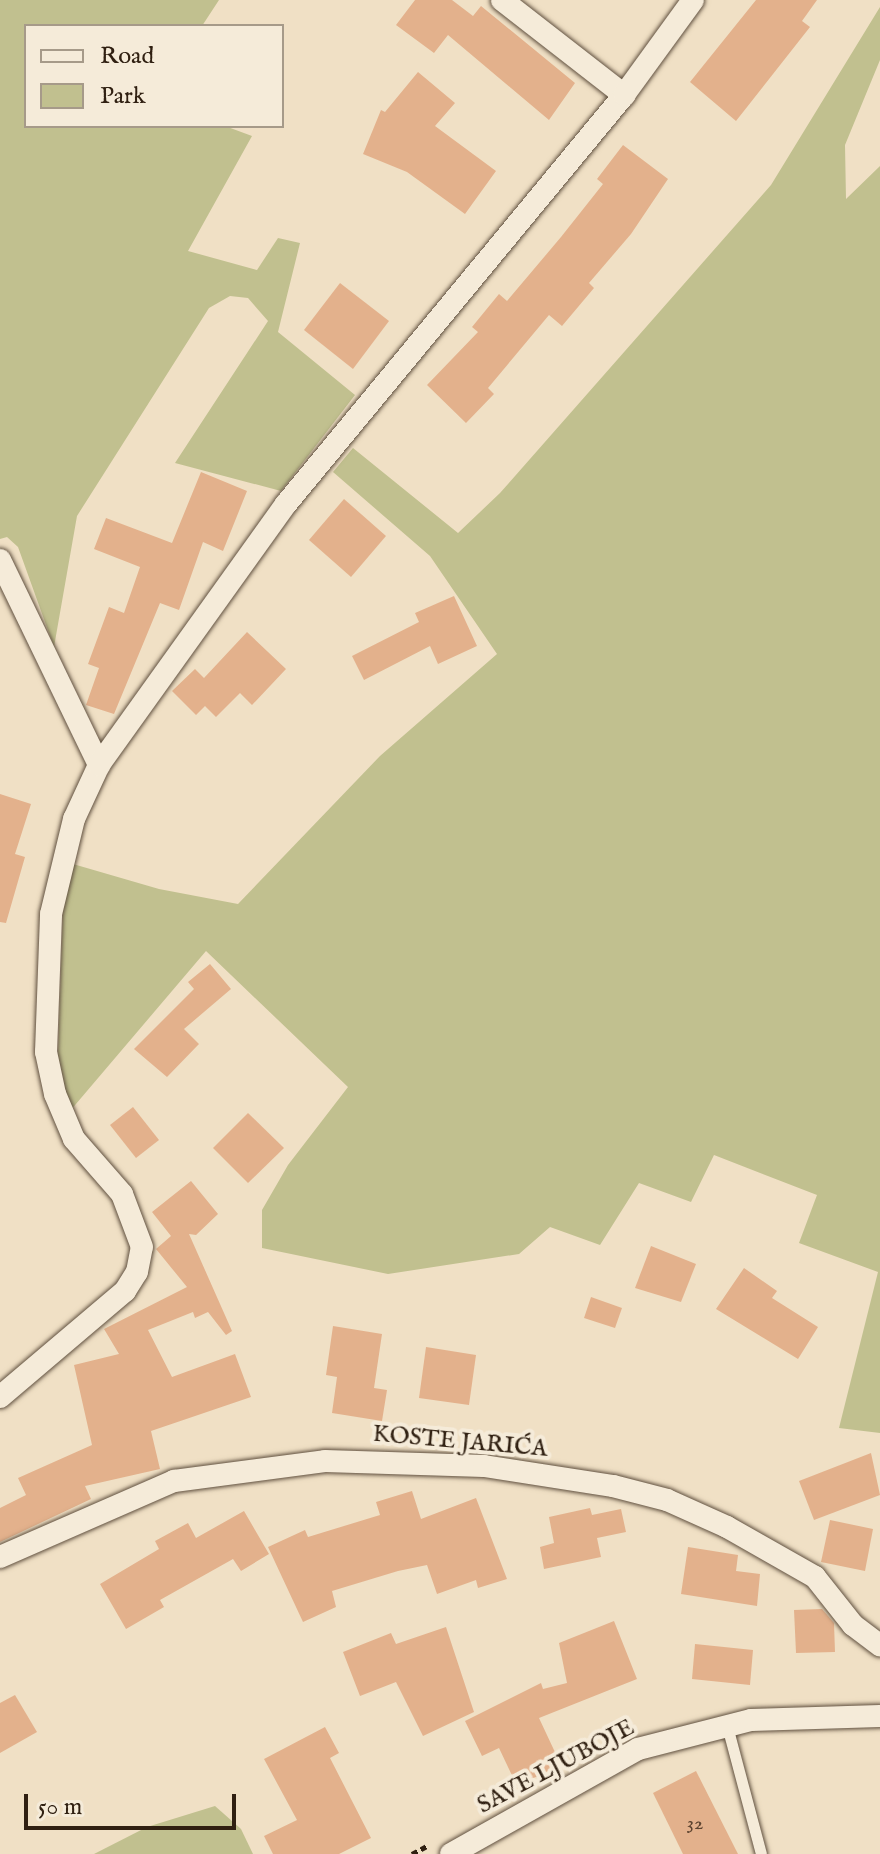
<!DOCTYPE html>
<meta charset="utf-8">
<style>
body{margin:0}
#map{position:relative;width:880px;height:1854px;overflow:hidden;background:#f0e0c5;font-family:"IM FELL English",serif}
div>[style]{position:absolute}
.green>*{inset:0;background:#c1c08f}
.building>*{inset:0;background:#e3b18c}
.path>*{height:5px;margin-top:-2.5px;transform-origin:0;background:repeating-linear-gradient(90deg,#302012 0 6px,transparent 0 10px)}
.roads{filter:drop-shadow(0 0 2px #60503f) drop-shadow(0 0 2px #60503f)}
.service>*{height:11px;margin:-5.5px;padding:0 5.5px;transform-origin:5.5px;border-radius:5.5px;background:#f5ebd9}
.minor>*{height:22px;margin:-11px;padding:0 11px;transform-origin:11px;border-radius:11px;background:#f5ebd9}
span{translate:-50% -50%;white-space:nowrap;text-align:center;line-height:1.15;-webkit-text-stroke:8px #f5ebd9;paint-order:stroke}
.number-label{font-size:20px;color:#5d4430}
.number-label span{-webkit-text-stroke-width:0}
.street-label{font-size:24px;color:#302012}
.legend{position:absolute;left:24px;top:24px;width:260px;height:104px;box-sizing:border-box;background:#f5ebd9;border:2px solid #a69a89;margin:0;padding:10px 14px;list-style:none;font-size:24px;color:#302012}
.legend li{display:flex;align-items:center;gap:16px;height:40px}
.legend b{width:40px;border:2px solid #a69a89}
.scale{position:absolute;left:24px;top:1794px;width:212px;height:36px;box-sizing:border-box;border:4px solid #302012;border-top:0;padding-left:10px;font-size:24px;line-height:28px;white-space:nowrap;color:#302012;-webkit-text-stroke:6px #f5ebd9;paint-order:stroke}
</style>
<div id="map">
<div class="green">
<i style="clip-path:polygon(0 0,219px 0,202px 26px,26px 26px,26px 126px,225px 126px,252px 136px,188px 251px,257px 270px,278px 238px,300px 243px,278px 332px,355px 395px,281px 491px,175px 463px,268px 321px,248px 298px,230px 296px,209px 308px,77px 516px,54px 647px,18px 547px,7px 537px,0 539px)"></i>
<i style="clip-path:polygon(880px 7px,880px 60px,845px 145px,846px 199px,880px 166px,880px 1433px,839px 1428px,878px 1272px,799px 1243px,817px 1195px,714px 1155px,691px 1202px,639px 1183px,600px 1245px,550px 1227px,519px 1254px,388px 1274px,262px 1248px,262px 1210px,288px 1165px,348px 1087px,206px 951px,70px 1111px,58px 1055px,63px 908px,73px 864px,159px 889px,238px 904px,380px 756px,497px 654px,430px 556px,333px 472px,353px 448px,458px 533px,500px 493px,771px 185px)"></i>
<i style="clip-path:polygon(215px 1806px,241px 1829px,253px 1854px,94px 1854px,147px 1827px)"></i>
</div>
<div class="building">
<i style="clip-path:polygon(415px 0,452px 0,473px 16px,481px 6px,575px 83px,549px 120px,448px 35px,434px 53px,396px 25px)"></i>
<i style="clip-path:polygon(756px 0,817px 0,802px 21px,810px 27px,736px 121px,690px 82px)"></i>
<i style="clip-path:polygon(418px 72px,455px 103px,435px 126px,496px 171px,465px 214px,407px 172px,363px 154px,381px 110px,385px 112px)"></i>
<i style="clip-path:polygon(623px 145px,668px 179px,631px 234px,589px 283px,594px 288px,562px 326px,549px 315px,488px 388px,494px 394px,466px 423px,427px 385px,478px 332px,472px 327px,499px 294px,507px 301px,561px 237px,603px 184px,597px 179px)"></i>
<i style="clip-path:polygon(340px 283px,389px 321px,353px 369px,304px 330px)"></i>
<i style="clip-path:polygon(201px 472px,247px 491px,223px 551px,203px 542px,179px 610px,160px 603px,114px 714px,86px 705px,99px 668px,88px 664px,109px 607px,124px 613px,140px 567px,94px 549px,106px 518px,172px 543px)"></i>
<i style="clip-path:polygon(344px 499px,386px 536px,351px 577px,309px 540px)"></i>
<i style="clip-path:polygon(454px 596px,477px 646px,438px 664px,430px 646px,364px 680px,352px 656px,419px 622px,415px 613px)"></i>
<i style="clip-path:polygon(247px 632px,286px 669px,252px 705px,240px 693px,216px 717px,205px 706px,196px 715px,172px 691px,195px 669px,204px 678px)"></i>
<i style="clip-path:polygon(0 794px,31px 804px,15px 854px,25px 857px,6px 923px,0 922px)"></i>
<i style="clip-path:polygon(210px 964px,231px 989px,184px 1029px,199px 1044px,167px 1077px,134px 1049px,194px 989px,188px 982px)"></i>
<i style="clip-path:polygon(133px 1107px,159px 1140px,136px 1158px,110px 1125px)"></i>
<i style="clip-path:polygon(248px 1113px,284px 1148px,248px 1183px,213px 1148px)"></i>
<i style="clip-path:polygon(191px 1181px,218px 1214px,196px 1235px,189px 1234px,232px 1331px,226px 1335px,208px 1312px,195px 1318px,193px 1312px,148px 1330px,172px 1377px,235px 1354px,251px 1397px,151px 1431px,160px 1469px,85px 1486px,91px 1499px,0 1542px,0 1508px,26px 1495px,18px 1478px,92px 1445px,74px 1365px,119px 1354px,104px 1329px,187px 1287px,156px 1249px,171px 1236px,152px 1212px)"></i>
<i style="clip-path:polygon(651px 1246px,696px 1264px,681px 1302px,635px 1288px)"></i>
<i style="clip-path:polygon(744px 1268px,777px 1291px,772px 1298px,818px 1327px,798px 1359px,716px 1309px)"></i>
<i style="clip-path:polygon(591px 1297px,622px 1308px,615px 1328px,584px 1318px)"></i>
<i style="clip-path:polygon(333px 1326px,382px 1334px,374px 1388px,387px 1390px,382px 1421px,332px 1413px,337px 1377px,326px 1375px)"></i>
<i style="clip-path:polygon(426px 1347px,476px 1355px,469px 1405px,419px 1398px)"></i>
<i style="clip-path:polygon(871px 1453px,880px 1495px,814px 1520px,799px 1481px)"></i>
<i style="clip-path:polygon(412px 1491px,421px 1519px,476px 1498px,507px 1579px,478px 1588px,476px 1580px,437px 1594px,427px 1565px,398px 1571px,332px 1591px,336px 1607px,303px 1622px,268px 1547px,305px 1530px,308px 1537px,380px 1515px,376px 1502px)"></i>
<i style="clip-path:polygon(590px 1508px,592px 1515px,621px 1509px,626px 1532px,597px 1538px,601px 1557px,544px 1569px,540px 1547px,554px 1543px,549px 1517px)"></i>
<i style="clip-path:polygon(244px 1511px,269px 1554px,241px 1571px,233px 1559px,160px 1600px,164px 1607px,126px 1629px,100px 1584px,159px 1549px,155px 1541px,188px 1523px,196px 1538px)"></i>
<i style="clip-path:polygon(830px 1520px,873px 1529px,865px 1571px,821px 1562px)"></i>
<i style="clip-path:polygon(688px 1547px,738px 1555px,736px 1571px,760px 1574px,757px 1606px,681px 1594px)"></i>
<i style="clip-path:polygon(822px 1609px,834px 1623px,835px 1652px,796px 1653px,794px 1610px)"></i>
<i style="clip-path:polygon(614px 1621px,637px 1679px,539px 1718px,561px 1765px,517px 1786px,499px 1748px,482px 1756px,465px 1721px,541px 1683px,543px 1689px,567px 1683px,559px 1643px)"></i>
<i style="clip-path:polygon(446px 1627px,474px 1712px,423px 1736px,396px 1682px,360px 1696px,343px 1652px,391px 1633px,396px 1644px)"></i>
<i style="clip-path:polygon(695px 1644px,753px 1650px,750px 1685px,692px 1679px)"></i>
<i style="clip-path:polygon(15px 1695px,37px 1732px,0 1753px,0 1703px)"></i>
<i style="clip-path:polygon(325px 1727px,339px 1753px,330px 1758px,371px 1838px,339px 1854px,273px 1854px,264px 1836px,297px 1820px,264px 1759px)"></i>
<i style="clip-path:polygon(696px 1771px,738px 1854px,683px 1854px,653px 1793px)"></i>
</div>
<div class="path">
<i style="left:412px;top:1854px;width:19px;rotate:-28deg"></i>
</div>
<div class="roads">
<div class="service">
<i style="left:727px;top:1726px;width:132px;rotate:75.1deg"></i>
</div>
<div class="minor">
<i style="left:502px;top:0;width:155px;rotate:37.9deg"></i>
<i style="left:0;top:560px;width:228px;rotate:64.2deg"></i>
<i style="left:0;top:1397px;width:164px;rotate:-40.3deg"></i>
<i style="left:125px;top:1291px;width:22px;rotate:-58deg"></i>
<i style="left:137px;top:1272px;width:25px;rotate:-79deg"></i>
<i style="left:142px;top:1247px;width:57px;rotate:-110.7deg"></i>
<i style="left:122px;top:1194px;width:73px;rotate:-131.1deg"></i>
<i style="left:74px;top:1139px;width:49px;rotate:-112.9deg"></i>
<i style="left:55px;top:1094px;width:43px;rotate:-102.1deg"></i>
<i style="left:46px;top:1052px;width:138px;rotate:-87.9deg"></i>
<i style="left:51px;top:914px;width:98px;rotate:-76.4deg"></i>
<i style="left:74px;top:819px;width:60px;rotate:-65.2deg"></i>
<i style="left:99px;top:765px;width:321px;rotate:-54.4deg"></i>
<i style="left:286px;top:504px;width:531px;rotate:-50.43deg"></i>
<i style="left:624px;top:95px;width:117px;rotate:-54deg"></i>
<i style="left:0;top:1557px;width:190px;rotate:-23.6deg"></i>
<i style="left:174px;top:1481px;width:152px;rotate:-7.5deg"></i>
<i style="left:325px;top:1461px;width:159px;rotate:1.8deg"></i>
<i style="left:484px;top:1466px;width:131px;rotate:8.8deg"></i>
<i style="left:613px;top:1486px;width:56px;rotate:14.5deg"></i>
<i style="left:667px;top:1500px;width:66px;rotate:24.2deg"></i>
<i style="left:727px;top:1527px;width:101px;rotate:29.6deg"></i>
<i style="left:815px;top:1577px;width:61px;rotate:51.6deg"></i>
<i style="left:853px;top:1625px;width:34px;rotate:37deg"></i>
<i style="left:451px;top:1854px;width:214px;rotate:-29.3deg"></i>
<i style="left:638px;top:1749px;width:117px;rotate:-14.4deg"></i>
<i style="left:751px;top:1720px;width:129px;rotate:-1.8deg"></i>
</div>
</div>
<div class="number-label">
<span style="left:695px;top:1823px">32</span>
</div>
<div class="street-label">
<span style="left:460px;top:1442px;rotate:5deg">KOSTE JARIĆA</span>
<span style="left:556px;top:1767px;rotate:-28deg">SAVE LJUBOJE</span>
</div>
<ul class="legend">
<li><b style="height:10px;background:#f5ebd9"></b>Road</li>
<li><b style="height:22px;background:#c1c08f"></b>Park</li>
</ul>
<div class="scale">50 m</div>
</div>
